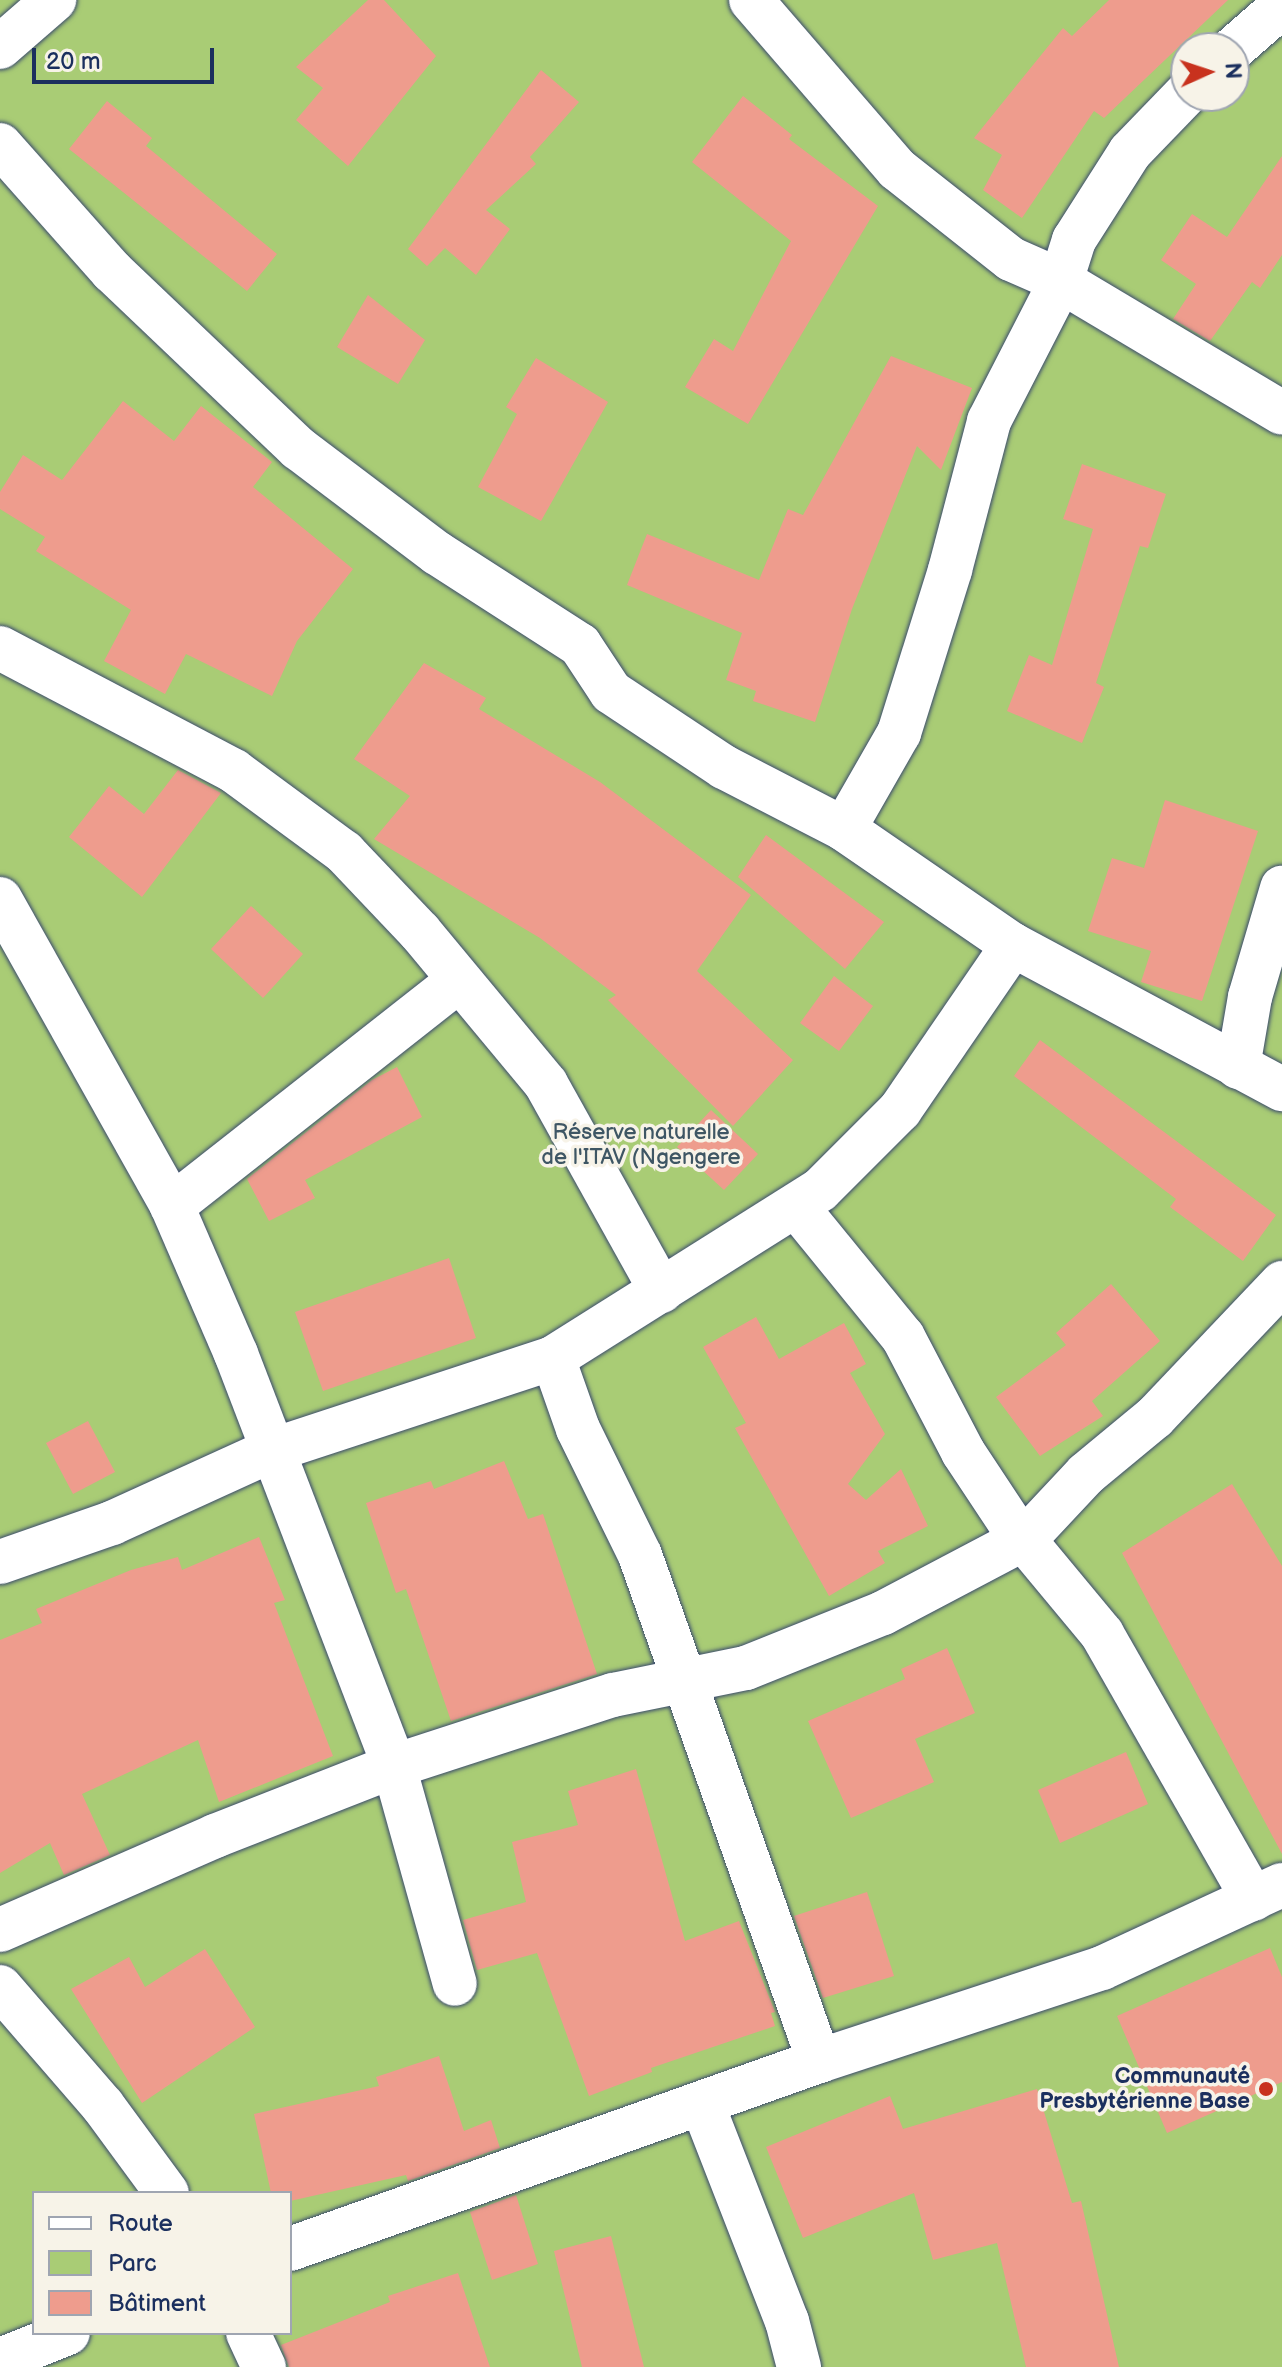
<!DOCTYPE html>
<meta charset="utf-8">
<style>
body{margin:0}
#map{position:relative;width:1282px;height:2367px;overflow:hidden;background:#e9e3c3;font-family:"Balsamiq Sans",sans-serif}
div>[style]{position:absolute}
.green>*{inset:0;background:#a9cc75}
.building>*{inset:0;background:#ee9c8d}
.roads{filter:drop-shadow(0 0 2px #3a4a6d) drop-shadow(0 0 2px #3a4a6d)}
.street>*{height:44px;margin:-22px;padding:0 22px;transform-origin:22px;border-radius:22px;background:#fff}
.dots>*{width:22px;height:22px;translate:-50% -50%;box-sizing:border-box;border:4px solid #f7f3e8;border-radius:50%}
span{translate:-50% -50%;white-space:nowrap;text-align:center;line-height:1.15;-webkit-text-stroke:7px #f7f3e8;paint-order:stroke}
.park-label{font-size:22px;color:#3e5664}
.poi-label{font-size:22px;color:#1b2f5e;font-weight:700}
.right{translate:-100% -50%;text-align:right}
.legend{position:absolute;left:32px;top:2191px;width:260px;height:144px;box-sizing:border-box;background:#f7f3e8;border:2px solid #9fa5b1;margin:0;padding:10px 14px;list-style:none;font-size:24px;color:#1b2f5e}
.legend li{display:flex;align-items:center;gap:16px;height:40px}
.legend b{width:40px;border:2px solid #9fa5b1}
.north{position:absolute;left:1170px;top:32px;width:80px;height:80px;box-sizing:border-box;background:#f7f3e8;border:2px solid #9fa5b1;border-radius:50%;rotate:87deg;font-size:22px;font-weight:700;line-height:32px;text-align:center;color:#1b2f5e}
.north::after{content:'';display:block;margin:auto;width:28px;height:36px;background:#c8321e;clip-path:polygon(50% 0,100% 100%,50% 72%,0 100%)}
.scale{position:absolute;left:32px;top:48px;width:182px;height:36px;box-sizing:border-box;border:4px solid #1b2f5e;border-top:0;padding-left:10px;font-size:24px;line-height:28px;white-space:nowrap;color:#1b2f5e;-webkit-text-stroke:6px #f7f3e8;paint-order:stroke}
</style>
<div id="map">
<div class="green">
<i style="clip-path:polygon(evenodd,0 0,1282px 0,1282px 2367px,0 2367px,0 0,1186px 48px,1234px 48px,1234px 96px,1186px 96px,1186px 48px,0 0,34px 2193px,290px 2193px,290px 2333px,34px 2333px,34px 2193px)"></i>
</div>
<div class="building">
<i style="clip-path:polygon(368px 0,384px 0,436px 56px,348px 166px,296px 120px,323px 88px,296px 67px)"></i>
<i style="clip-path:polygon(1109px 0,1228px 0,1104px 118px,1094px 111px,1022px 218px,983px 190px,1002px 155px,974px 138px,1063px 28px,1072px 36px)"></i>
<i style="clip-path:polygon(541px 70px,579px 102px,530px 157px,536px 164px,486px 210px,510px 229px,476px 275px,445px 248px,427px 266px,408px 249px)"></i>
<i style="clip-path:polygon(743px 96px,792px 135px,789px 139px,878px 206px,748px 424px,685px 387px,714px 339px,733px 351px,791px 241px,692px 162px)"></i>
<i style="clip-path:polygon(107px 101px,152px 138px,146px 146px,277px 254px,247px 291px,69px 149px)"></i>
<i style="clip-path:polygon(1282px 156px,1282px 255px,1260px 288px,1252px 282px,1210px 341px,1173px 319px,1196px 284px,1161px 260px,1192px 214px,1227px 237px)"></i>
<i style="clip-path:polygon(368px 295px,425px 340px,398px 384px,337px 347px)"></i>
<i style="clip-path:polygon(891px 356px,972px 388px,941px 470px,917px 446px,852px 609px,815px 722px,753px 701px,756px 691px,726px 680px,742px 633px,627px 585px,647px 534px,759px 580px,788px 509px,803px 515px)"></i>
<i style="clip-path:polygon(536px 358px,608px 402px,541px 521px,478px 487px,517px 414px,506px 407px)"></i>
<i style="clip-path:polygon(123px 401px,174px 441px,201px 406px,272px 462px,253px 487px,353px 569px,297px 641px,272px 696px,186px 654px,165px 694px,104px 661px,131px 610px,36px 551px,45px 537px,0 509px,0 492px,23px 455px,62px 480px)"></i>
<i style="clip-path:polygon(1082px 464px,1166px 494px,1148px 548px,1140px 546px,1096px 683px,1104px 687px,1082px 743px,1007px 711px,1029px 655px,1052px 665px,1093px 529px,1063px 519px)"></i>
<i style="clip-path:polygon(424px 663px,486px 698px,479px 709px,600px 782px,751px 895px,697px 971px,793px 1060px,733px 1126px,608px 1000px,616px 995px,540px 938px,374px 839px,410px 796px,354px 759px)"></i>
<i style="clip-path:polygon(178px 770px,221px 793px,142px 897px,69px 837px,109px 786px,144px 814px)"></i>
<i style="clip-path:polygon(1165px 800px,1258px 831px,1202px 1001px,1141px 982px,1151px 951px,1088px 931px,1112px 858px,1144px 868px)"></i>
<i style="clip-path:polygon(766px 835px,884px 922px,845px 969px,738px 877px)"></i>
<i style="clip-path:polygon(251px 906px,303px 954px,263px 998px,211px 949px)"></i>
<i style="clip-path:polygon(834px 976px,873px 1006px,839px 1051px,800px 1023px)"></i>
<i style="clip-path:polygon(1040px 1040px,1276px 1215px,1243px 1261px,1170px 1207px,1176px 1199px,1014px 1076px)"></i>
<i style="clip-path:polygon(397px 1067px,422px 1117px,305px 1180px,315px 1198px,269px 1221px,247px 1179px,372px 1080px)"></i>
<i style="clip-path:polygon(711px 1110px,758px 1154px,724px 1190px,677px 1147px)"></i>
<i style="clip-path:polygon(449px 1258px,476px 1338px,323px 1391px,295px 1312px)"></i>
<i style="clip-path:polygon(1111px 1284px,1160px 1341px,1092px 1401px,1103px 1416px,1040px 1456px,996px 1397px,1066px 1345px,1056px 1333px)"></i>
<i style="clip-path:polygon(756px 1317px,779px 1359px,844px 1323px,866px 1364px,850px 1373px,885px 1434px,848px 1484px,866px 1500px,901px 1469px,928px 1526px,878px 1551px,885px 1563px,829px 1596px,735px 1428px,746px 1423px,703px 1347px)"></i>
<i style="clip-path:polygon(88px 1421px,115px 1472px,73px 1494px,46px 1443px)"></i>
<i style="clip-path:polygon(504px 1461px,528px 1519px,543px 1514px,597px 1674px,451px 1721px,406px 1589px,396px 1593px,366px 1503px,431px 1481px,434px 1489px)"></i>
<i style="clip-path:polygon(1232px 1484px,1282px 1566px,1282px 1854px,1122px 1553px)"></i>
<i style="clip-path:polygon(259px 1537px,285px 1600px,274px 1603px,333px 1756px,219px 1802px,198px 1740px,82px 1794px,110px 1855px,64px 1875px,50px 1843px,0 1873px,0 1640px,42px 1623px,36px 1609px,131px 1570px,178px 1557px,182px 1570px)"></i>
<i style="clip-path:polygon(947px 1648px,975px 1713px,915px 1739px,934px 1782px,851px 1818px,808px 1721px,905px 1679px,901px 1669px)"></i>
<i style="clip-path:polygon(1126px 1752px,1148px 1804px,1060px 1843px,1038px 1790px)"></i>
<i style="clip-path:polygon(636px 1769px,685px 1941px,739px 1921px,775px 2012px,771px 2013px,775px 2026px,651px 2068px,652px 2072px,589px 2096px,537px 1953px,477px 1970px,463px 1920px,526px 1902px,512px 1842px,578px 1825px,568px 1791px)"></i>
<i style="clip-path:polygon(867px 1892px,894px 1976px,823px 1998px,794px 1916px)"></i>
<i style="clip-path:polygon(1270px 1948px,1282px 1977px,1282px 2082px,1167px 2133px,1117px 2016px)"></i>
<i style="clip-path:polygon(205px 1949px,255px 2027px,142px 2103px,71px 1989px,129px 1957px,145px 1987px)"></i>
<i style="clip-path:polygon(439px 2056px,464px 2131px,491px 2120px,500px 2148px,408px 2181px,406px 2175px,290px 2201px,290px 2193px,271px 2193px,254px 2114px,379px 2086px,376px 2077px)"></i>
<i style="clip-path:polygon(1037px 2089px,1072px 2203px,1081px 2201px,1119px 2367px,1026px 2367px,997px 2243px,933px 2260px,914px 2193px,803px 2238px,766px 2147px,890px 2096px,903px 2129px)"></i>
<i style="clip-path:polygon(516px 2195px,538px 2264px,492px 2280px,470px 2212px)"></i>
<i style="clip-path:polygon(611px 2236px,644px 2367px,582px 2367px,554px 2251px)"></i>
<i style="clip-path:polygon(458px 2273px,490px 2367px,289px 2367px,281px 2345px,390px 2302px,388px 2296px)"></i>
</div>
<div class="roads">
<div class="street">
<i style="left:751px;top:0;width:223px;rotate:49.2deg"></i>
<i style="left:897px;top:169px;width:145px;rotate:38.3deg"></i>
<i style="left:1011px;top:259px;width:55px;rotate:23.7deg"></i>
<i style="left:1061px;top:281px;width:257px;rotate:30.8deg"></i>
<i style="left:0;top:47px;width:72px;rotate:-41deg"></i>
<i style="left:1234px;top:48px;width:64px;rotate:-41.2deg"></i>
<i style="left:0;top:145px;width:169px;rotate:48.4deg"></i>
<i style="left:112px;top:271px;width:257px;rotate:43.6deg"></i>
<i style="left:298px;top:448px;width:174px;rotate:37.1deg"></i>
<i style="left:437px;top:553px;width:170px;rotate:32.8deg"></i>
<i style="left:580px;top:645px;width:56px;rotate:56.6deg"></i>
<i style="left:611px;top:692px;width:136px;rotate:33.6deg"></i>
<i style="left:724px;top:767px;width:135px;rotate:27.3deg"></i>
<i style="left:844px;top:829px;width:205px;rotate:34.5deg"></i>
<i style="left:1013px;top:945px;width:305px;rotate:28.2deg"></i>
<i style="left:0;top:648px;width:264px;rotate:27.7deg"></i>
<i style="left:234px;top:771px;width:137px;rotate:36.4deg"></i>
<i style="left:344px;top:852px;width:110px;rotate:46.5deg"></i>
<i style="left:420px;top:932px;width:197px;rotate:50.3deg"></i>
<i style="left:546px;top:1084px;width:237px;rotate:60.9deg"></i>
<i style="left:844px;top:829px;width:111px;rotate:-60.2deg"></i>
<i style="left:899px;top:733px;width:171px;rotate:-72.6deg"></i>
<i style="left:950px;top:570px;width:154px;rotate:-75.3deg"></i>
<i style="left:989px;top:421px;width:157px;rotate:-62.8deg"></i>
<i style="left:1061px;top:281px;width:43px;rotate:-72.4deg"></i>
<i style="left:1074px;top:240px;width:104px;rotate:-57.5deg"></i>
<i style="left:1130px;top:152px;width:81px;rotate:-46deg"></i>
<i style="left:0;top:899px;width:352px;rotate:60.7deg"></i>
<i style="left:172px;top:1206px;width:161px;rotate:66.6deg"></i>
<i style="left:236px;top:1354px;width:441px;rotate:69deg"></i>
<i style="left:394px;top:1766px;width:226px;rotate:74.4deg"></i>
<i style="left:1238px;top:1067px;width:71px;rotate:-80.3deg"></i>
<i style="left:1250px;top:997px;width:114px;rotate:-73.6deg"></i>
<i style="left:172px;top:1206px;width:365px;rotate:-38.2deg"></i>
<i style="left:796px;top:1206px;width:169px;rotate:50.8deg"></i>
<i style="left:903px;top:1337px;width:130px;rotate:62.4deg"></i>
<i style="left:963px;top:1452px;width:85px;rotate:56.5deg"></i>
<i style="left:1010px;top:1523px;width:144px;rotate:50.3deg"></i>
<i style="left:1102px;top:1634px;width:305px;rotate:60.3deg"></i>
<i style="left:553px;top:1358px;width:75px;rotate:70.6deg"></i>
<i style="left:578px;top:1429px;width:140px;rotate:63.8deg"></i>
<i style="left:640px;top:1555px;width:537px;rotate:70.52deg"></i>
<i style="left:0;top:1562px;width:119px;rotate:-19.2deg"></i>
<i style="left:112px;top:1523px;width:174px;rotate:-24.5deg"></i>
<i style="left:270px;top:1451px;width:298px;rotate:-18.2deg"></i>
<i style="left:553px;top:1358px;width:315px;rotate:-32.2deg"></i>
<i style="left:820px;top:1190px;width:113px;rotate:-45deg"></i>
<i style="left:900px;top:1110px;width:200px;rotate:-55.6deg"></i>
<i style="left:0;top:1930px;width:235px;rotate:-23.6deg"></i>
<i style="left:215px;top:1836px;width:192px;rotate:-21.4deg"></i>
<i style="left:394px;top:1766px;width:230px;rotate:-18deg"></i>
<i style="left:613px;top:1695px;width:136px;rotate:-11.5deg"></i>
<i style="left:746px;top:1668px;width:148px;rotate:-21.9deg"></i>
<i style="left:883px;top:1613px;width:163px;rotate:-27.8deg"></i>
<i style="left:1027px;top:1537px;width:86px;rotate:-46.9deg"></i>
<i style="left:1086px;top:1474px;width:89px;rotate:-39.6deg"></i>
<i style="left:1155px;top:1417px;width:185px;rotate:-46.5deg"></i>
<i style="left:0;top:1987px;width:157px;rotate:49.1deg"></i>
<i style="left:103px;top:2106px;width:108px;rotate:53.7deg"></i>
<i style="left:703px;top:2106px;width:231px;rotate:68.7deg"></i>
<i style="left:787px;top:2321px;width:48px;rotate:75.4deg"></i>
<i style="left:290px;top:2249px;width:561px;rotate:-19.56deg"></i>
<i style="left:819px;top:2061px;width:298px;rotate:-18.2deg"></i>
<i style="left:1102px;top:1968px;width:198px;rotate:-24.8deg"></i>
<i style="left:248px;top:2333px;width:38px;rotate:65deg"></i>
<i style="left:0;top:2360px;width:73px;rotate:-21.7deg"></i>
</div>
</div>
<div class="dots">
<i style="left:1266px;top:2089px;background:#c8321e"></i>
</div>
<div class="park-label">
<span style="left:641px;top:1145px">Réserve naturelle<br>de l'ITAV (Ngengere</span>
</div>
<div class="poi-label">
<span class="right" style="left:1250px;top:2089px">Communauté<br>Presbytérienne Base</span>
</div>
<ul class="legend">
<li><b style="height:10px;background:#fff"></b>Route</li>
<li><b style="height:22px;background:#a9cc75"></b>Parc</li>
<li><b style="height:22px;background:#ee9c8d"></b>Bâtiment</li>
</ul>
<div class="north">N</div>
<div class="scale">20 m</div>
</div>
